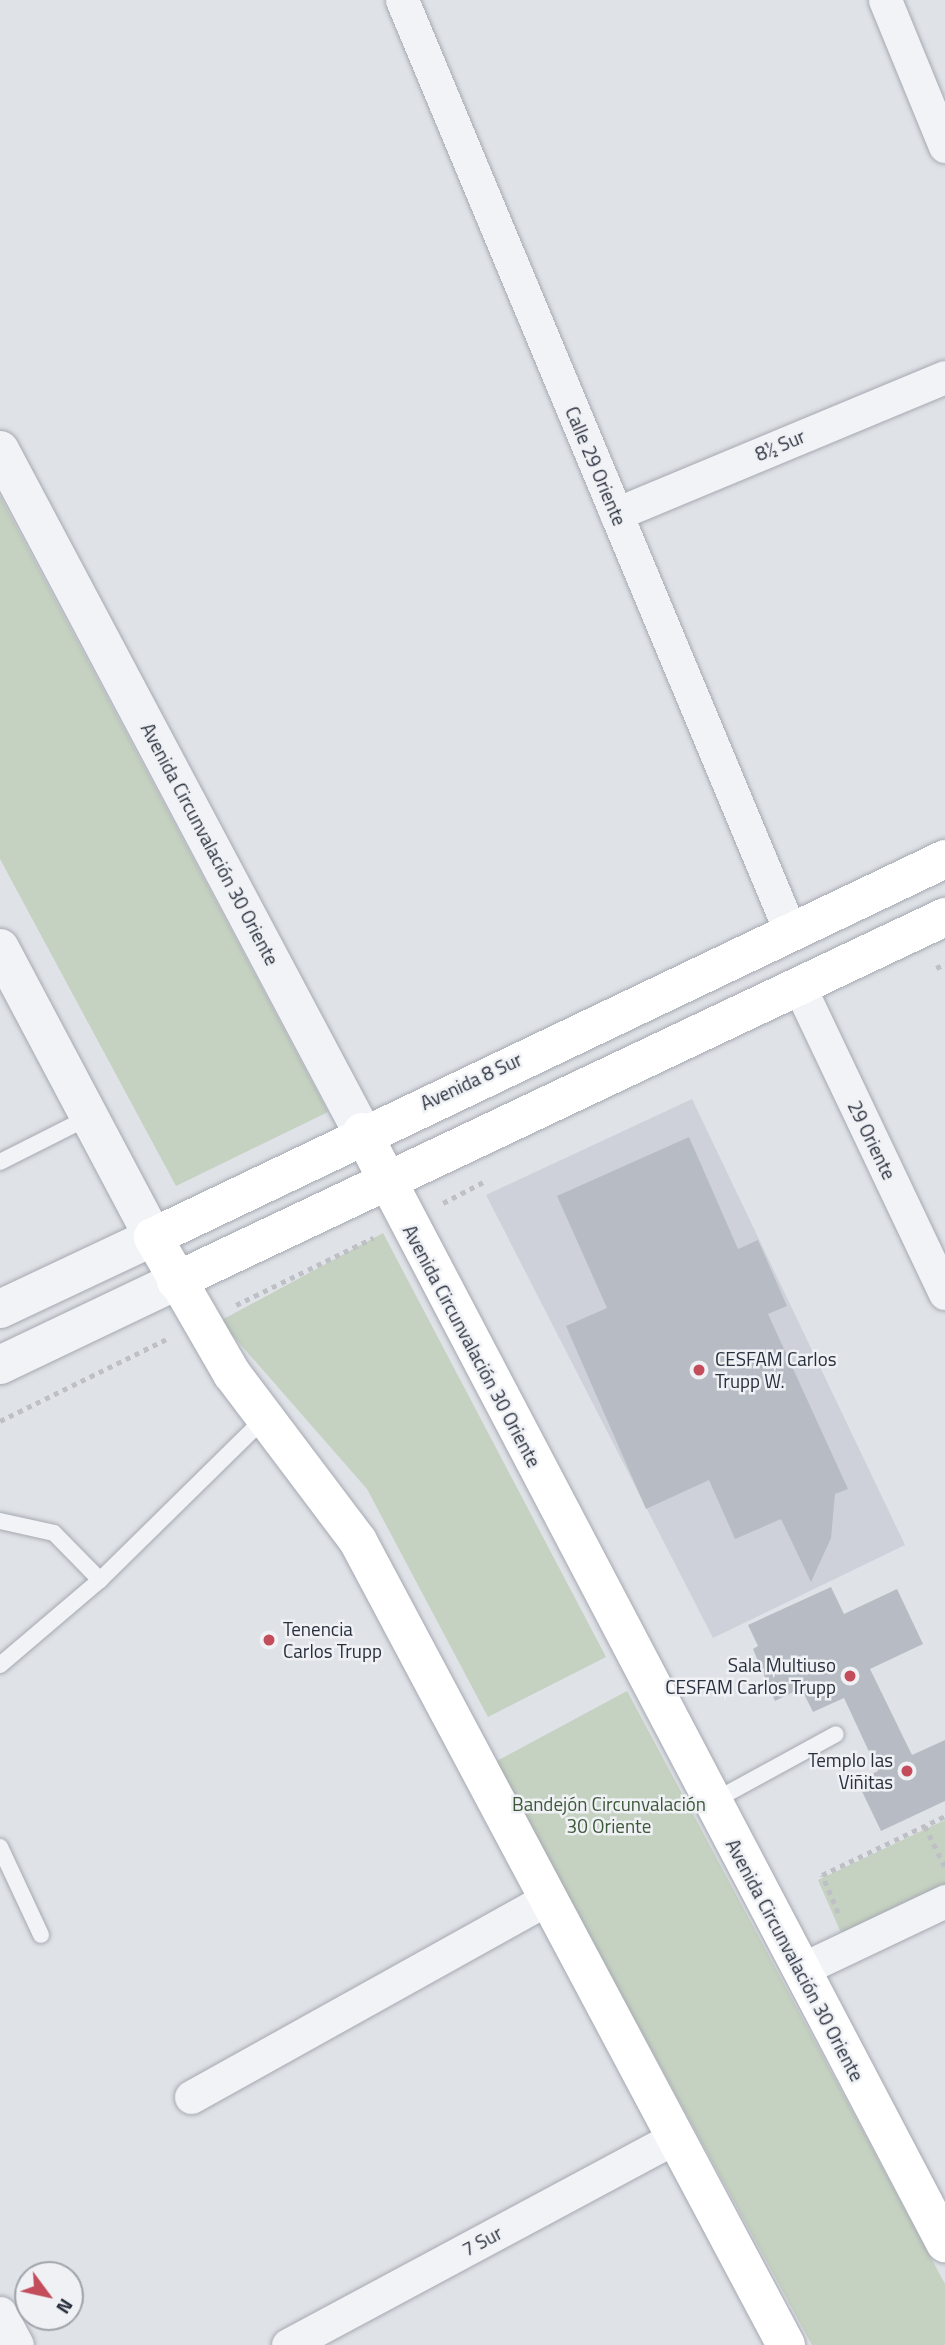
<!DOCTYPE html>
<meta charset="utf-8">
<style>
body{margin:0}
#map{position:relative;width:945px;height:2345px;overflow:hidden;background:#dfe2e7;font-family:"Titillium Web",sans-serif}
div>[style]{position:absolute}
.built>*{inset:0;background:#ced1d9}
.green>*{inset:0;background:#c5d1c1}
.building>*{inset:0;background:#b7bcc4}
.path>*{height:4.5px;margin-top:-2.25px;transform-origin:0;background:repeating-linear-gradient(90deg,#bec0c6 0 5px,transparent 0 10px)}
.roads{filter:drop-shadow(0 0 2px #a5a9b1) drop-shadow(0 0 2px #a5a9b1)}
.service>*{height:16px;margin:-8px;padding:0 8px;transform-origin:8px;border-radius:8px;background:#f2f3f6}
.minor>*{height:33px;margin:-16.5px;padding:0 16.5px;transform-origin:16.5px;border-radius:16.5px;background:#f2f3f6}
.tertiary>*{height:38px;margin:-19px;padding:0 19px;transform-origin:19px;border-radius:19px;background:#f2f3f6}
.secondary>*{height:38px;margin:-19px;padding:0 19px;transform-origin:19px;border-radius:19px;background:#fff}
.dots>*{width:19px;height:19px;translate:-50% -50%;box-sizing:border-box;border:4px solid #eff1f5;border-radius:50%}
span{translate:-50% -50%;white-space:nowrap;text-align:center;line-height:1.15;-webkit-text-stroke:5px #eff1f5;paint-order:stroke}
.street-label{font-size:19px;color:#29303d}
.poi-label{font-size:19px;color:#29303d}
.left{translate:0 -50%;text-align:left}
.right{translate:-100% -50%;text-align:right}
.park-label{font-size:19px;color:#3d5838}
.north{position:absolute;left:14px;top:2261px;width:70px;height:70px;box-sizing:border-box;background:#eff1f5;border:2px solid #a0a4ab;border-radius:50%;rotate:123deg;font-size:19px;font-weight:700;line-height:28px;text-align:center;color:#29303d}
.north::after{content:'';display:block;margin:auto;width:24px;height:32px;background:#c44d5c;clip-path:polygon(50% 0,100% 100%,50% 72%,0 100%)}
</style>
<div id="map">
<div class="built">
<i style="clip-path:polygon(692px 1099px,905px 1545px,713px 1638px,486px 1195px)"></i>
</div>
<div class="green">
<i style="clip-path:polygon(0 496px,328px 1112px,176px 1186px,0 859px)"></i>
<i style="clip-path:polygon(383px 1233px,606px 1657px,488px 1717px,367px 1489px,220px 1321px)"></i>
<i style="clip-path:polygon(627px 1691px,945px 2284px,945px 2345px,812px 2345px,495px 1762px)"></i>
<i style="clip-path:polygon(945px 1820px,945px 1889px,842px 1935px,818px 1880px)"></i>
</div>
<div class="building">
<i style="clip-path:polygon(689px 1137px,738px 1249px,758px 1240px,787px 1306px,768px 1314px,848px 1489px,835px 1494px,831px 1538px,811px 1582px,781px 1519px,735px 1539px,709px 1480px,646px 1509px,566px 1326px,607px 1308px,557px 1196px)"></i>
<i style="clip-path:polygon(831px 1587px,844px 1614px,897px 1589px,923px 1644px,870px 1669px,912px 1755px,945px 1740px,945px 1801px,881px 1831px,857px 1781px,878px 1771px,844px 1698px,813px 1712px,801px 1688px,775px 1701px,753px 1649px,758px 1646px,748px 1625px)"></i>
</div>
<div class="path">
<i style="left:936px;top:968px;width:10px;rotate:-24deg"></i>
<i style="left:443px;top:1203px;width:47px;rotate:-27.6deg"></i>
<i style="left:236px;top:1305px;width:153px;rotate:-26.1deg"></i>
<i style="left:0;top:1421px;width:188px;rotate:-26.2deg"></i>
<i style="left:925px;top:1826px;width:46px;rotate:64deg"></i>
<i style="left:838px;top:1913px;width:41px;rotate:-112.8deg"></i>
<i style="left:822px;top:1875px;width:136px;rotate:-25.6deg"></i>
</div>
<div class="roads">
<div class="service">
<i style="left:0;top:1162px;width:100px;rotate:-26.8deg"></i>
<i style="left:0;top:1521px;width:55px;rotate:12.5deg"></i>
<i style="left:54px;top:1533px;width:66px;rotate:45.6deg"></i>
<i style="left:100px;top:1580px;width:131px;rotate:139.6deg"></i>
<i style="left:100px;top:1580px;width:233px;rotate:-44.5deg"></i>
<i style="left:712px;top:1802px;width:141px;rotate:-28.7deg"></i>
<i style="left:0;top:1847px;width:97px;rotate:65deg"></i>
</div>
<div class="minor">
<i style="left:402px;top:0;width:1011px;rotate:67.37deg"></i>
<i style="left:885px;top:0;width:158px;rotate:67.7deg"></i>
<i style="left:616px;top:514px;width:356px;rotate:-22.6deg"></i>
<i style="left:799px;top:986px;width:340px;rotate:64.6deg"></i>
<i style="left:800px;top:1970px;width:161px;rotate:-25.4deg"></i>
<i style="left:191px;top:2097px;width:410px;rotate:-29.1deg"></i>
<i style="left:0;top:2313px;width:36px;rotate:62deg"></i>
<i style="left:288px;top:2345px;width:440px;rotate:-28.2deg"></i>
</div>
<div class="tertiary">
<i style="left:0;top:450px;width:772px;rotate:62.04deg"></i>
<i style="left:0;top:948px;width:327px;rotate:62.1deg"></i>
<i style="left:153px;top:1237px;width:169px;rotate:154.8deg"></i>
<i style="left:0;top:1365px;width:195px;rotate:-25.5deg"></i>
</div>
<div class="secondary">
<i style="left:362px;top:1132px;width:1255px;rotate:62.31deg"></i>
<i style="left:176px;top:1281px;width:851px;rotate:-25.33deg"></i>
<i style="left:786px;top:2345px;width:911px;rotate:-118.03deg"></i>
<i style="left:358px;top:1541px;width:209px;rotate:-127deg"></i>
<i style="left:232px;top:1374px;width:158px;rotate:-120deg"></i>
<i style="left:153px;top:1237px;width:878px;rotate:-25.51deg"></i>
</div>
</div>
<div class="dots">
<i style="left:699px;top:1370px;background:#c44d5c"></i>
<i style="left:269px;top:1640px;background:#c44d5c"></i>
<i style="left:850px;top:1676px;background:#c44d5c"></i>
<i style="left:907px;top:1771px;background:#c44d5c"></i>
</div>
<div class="street-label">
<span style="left:780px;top:445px;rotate:-23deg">8½ Sur</span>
<span style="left:596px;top:466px;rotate:67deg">Calle 29 Oriente</span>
<span style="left:210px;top:844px;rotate:62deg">Avenida Circunvalación 30 Oriente</span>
<span style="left:471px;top:1081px;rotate:-25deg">Avenida 8 Sur</span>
<span style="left:872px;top:1140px;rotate:64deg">29 Oriente</span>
<span style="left:472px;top:1346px;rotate:62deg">Avenida Circunvalación 30 Oriente</span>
<span style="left:795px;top:1960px;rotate:62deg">Avenida Circunvalación 30 Oriente</span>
<span style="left:482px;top:2241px;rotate:-28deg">7 Sur</span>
</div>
<div class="poi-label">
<span class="left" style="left:715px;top:1370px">CESFAM Carlos<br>Trupp W.</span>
<span class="left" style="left:283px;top:1640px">Tenencia<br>Carlos Trupp</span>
<span class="right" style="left:836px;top:1676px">Sala Multiuso<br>CESFAM Carlos Trupp</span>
<span class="right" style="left:893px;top:1771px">Templo las<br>Viñitas</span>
</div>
<div class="park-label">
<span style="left:609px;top:1815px">Bandejón Circunvalación<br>30 Oriente</span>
</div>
<div class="north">N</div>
</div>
